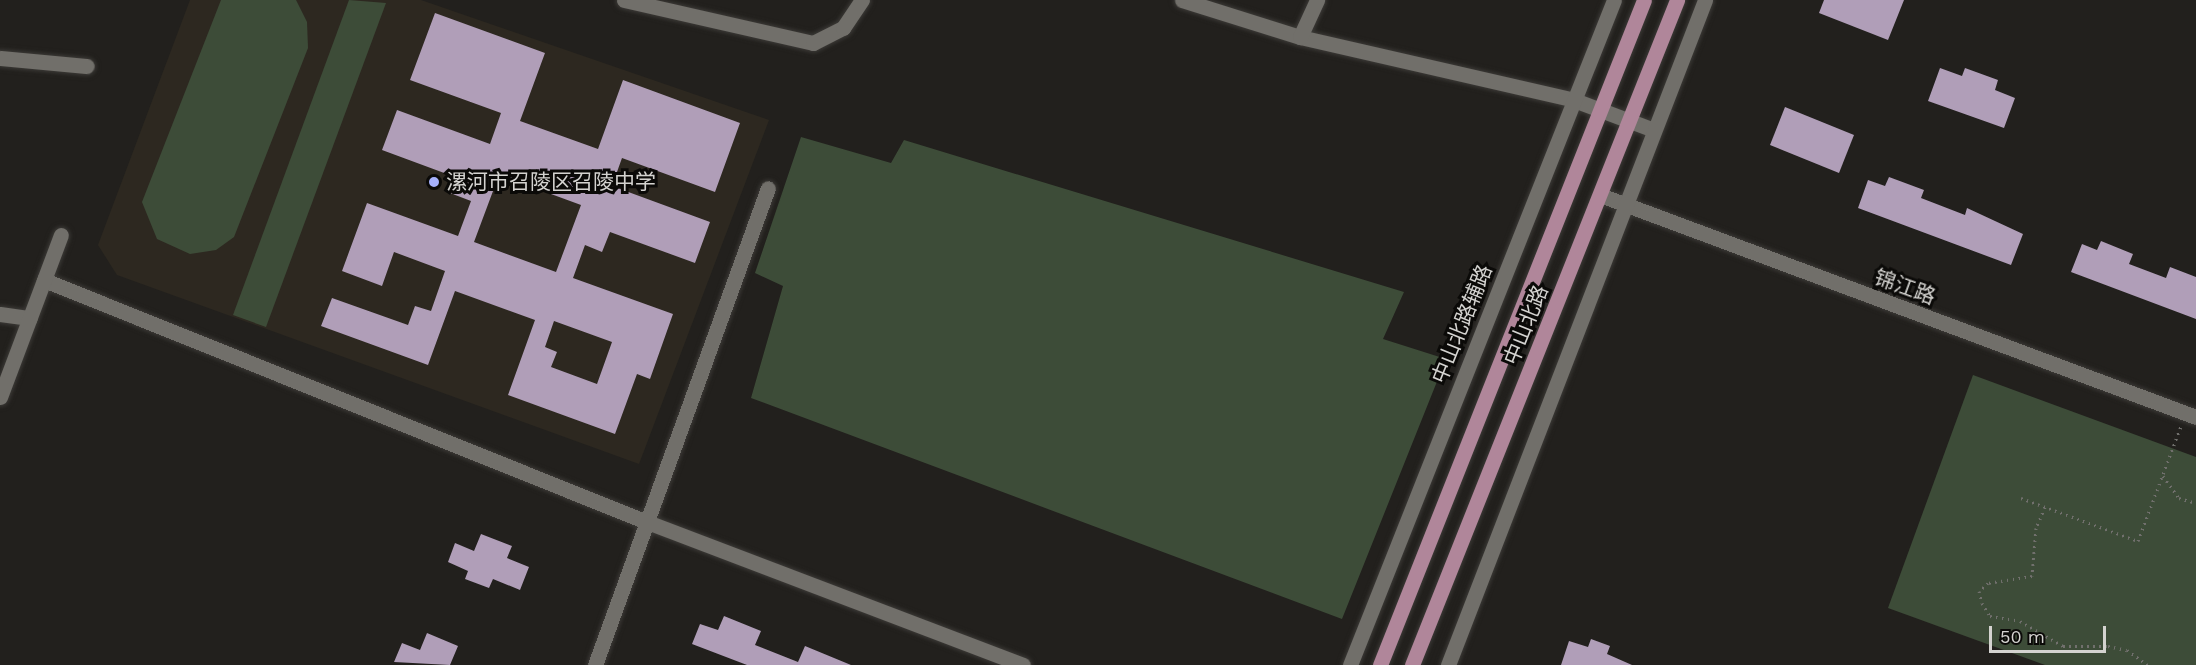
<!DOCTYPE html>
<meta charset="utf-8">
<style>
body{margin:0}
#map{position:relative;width:2196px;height:665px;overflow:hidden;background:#22201d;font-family:"Work Sans","Noto Sans SC",sans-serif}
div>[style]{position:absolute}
.built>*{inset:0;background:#2d2820}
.green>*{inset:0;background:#3d4c38}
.building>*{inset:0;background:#b09eb8}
.path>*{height:3px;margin-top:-1.5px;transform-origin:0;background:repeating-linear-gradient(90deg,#71706d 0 1.5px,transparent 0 6px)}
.roads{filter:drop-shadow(0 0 2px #3c3a37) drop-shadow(0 0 2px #3c3a37)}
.minor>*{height:15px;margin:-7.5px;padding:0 7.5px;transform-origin:7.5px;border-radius:7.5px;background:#716f6a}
.major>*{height:15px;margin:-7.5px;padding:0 7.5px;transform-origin:7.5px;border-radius:7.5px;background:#b0869a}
.dots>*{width:16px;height:16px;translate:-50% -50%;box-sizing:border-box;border:3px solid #0b0a08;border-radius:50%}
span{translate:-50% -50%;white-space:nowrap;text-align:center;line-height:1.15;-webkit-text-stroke:6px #0b0a08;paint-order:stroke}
.poi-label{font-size:21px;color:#d4d3d0}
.left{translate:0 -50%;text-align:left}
.street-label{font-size:21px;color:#d4d3d0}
.scale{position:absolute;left:1989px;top:626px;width:117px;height:27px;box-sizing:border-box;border:3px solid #d4d3d0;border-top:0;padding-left:8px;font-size:18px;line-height:21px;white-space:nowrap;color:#d4d3d0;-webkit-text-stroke:4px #0b0a08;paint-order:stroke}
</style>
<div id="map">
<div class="built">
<i style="clip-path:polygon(190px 0,421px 0,769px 120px,639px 464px,117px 275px,98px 245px)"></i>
</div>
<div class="green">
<i style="clip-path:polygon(221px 0,296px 0,307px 22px,308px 48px,234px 237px,216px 250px,190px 254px,157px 239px,142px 202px)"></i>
<i style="clip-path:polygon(349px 0,386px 3px,266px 327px,233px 315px)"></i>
<i style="clip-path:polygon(801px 137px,891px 163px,904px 140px,1404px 292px,1383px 339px,1446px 359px,1342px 619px,751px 398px,783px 286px,755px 273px)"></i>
<i style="clip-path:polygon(1973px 375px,2196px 457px,2196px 665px,2045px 665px,1888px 608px)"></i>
</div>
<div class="building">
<i style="clip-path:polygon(1824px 0,1904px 0,1888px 40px,1819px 13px)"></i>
<i style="clip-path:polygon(evenodd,435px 13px,545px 53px,520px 121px,598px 149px,623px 80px,740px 123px,715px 192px,622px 158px,612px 186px,710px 222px,695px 263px,610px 232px,602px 252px,585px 245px,573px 278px,673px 314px,650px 379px,637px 374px,615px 434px,508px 395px,535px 320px,455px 291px,428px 365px,321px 326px,332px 298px,408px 325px,415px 306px,431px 311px,445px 271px,394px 252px,382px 286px,342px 271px,367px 203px,458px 236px,471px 201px,450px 193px,455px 177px,382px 150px,397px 110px,490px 144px,501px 113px,410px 80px,435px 13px,499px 175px,581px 205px,556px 272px,474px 242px,499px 175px,435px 13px,554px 321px,612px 342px,597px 384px,551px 367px,557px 352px,545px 347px,554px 321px)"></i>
<i style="clip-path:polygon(1940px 68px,1962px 76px,1965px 68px,1998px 80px,1995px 90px,2015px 98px,2004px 128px,1928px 101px)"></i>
<i style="clip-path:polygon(1785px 107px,1854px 135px,1839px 173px,1770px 145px)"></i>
<i style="clip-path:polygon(1889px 177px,1924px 190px,1921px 198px,1965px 215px,1967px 208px,2023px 234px,2011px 265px,1858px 208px,1868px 180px,1885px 186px)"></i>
<i style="clip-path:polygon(2101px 241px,2133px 254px,2129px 264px,2166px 278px,2170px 267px,2196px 277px,2196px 319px,2071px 272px,2082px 244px,2097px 250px)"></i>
<i style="clip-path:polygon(481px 534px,512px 546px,507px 558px,529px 567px,520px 590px,493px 579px,489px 588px,465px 579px,468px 571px,448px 562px,455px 543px,474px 551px)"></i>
<i style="clip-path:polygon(724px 616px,761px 631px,755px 645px,798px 662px,805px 646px,851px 665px,747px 665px,692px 644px,700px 624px,718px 630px)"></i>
<i style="clip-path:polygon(427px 633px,458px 646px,450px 665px,394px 662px,402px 643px,420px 650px)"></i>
<i style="clip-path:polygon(1591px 639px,1610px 646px,1607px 654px,1632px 665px,1561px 665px,1569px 641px,1588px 647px)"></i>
</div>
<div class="path">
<i style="left:2163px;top:476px;width:27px;rotate:54deg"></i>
<i style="left:2179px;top:498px;width:18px;rotate:16deg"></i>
<i style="left:2021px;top:498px;width:125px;rotate:20.2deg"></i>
<i style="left:2138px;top:541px;width:123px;rotate:-69.5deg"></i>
<i style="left:2045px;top:507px;width:23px;rotate:113deg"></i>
<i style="left:2036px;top:528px;width:48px;rotate:94.8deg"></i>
<i style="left:2032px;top:576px;width:45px;rotate:171deg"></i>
<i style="left:1988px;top:583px;width:12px;rotate:138deg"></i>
<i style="left:1979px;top:591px;width:12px;rotate:76deg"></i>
<i style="left:1982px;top:603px;width:15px;rotate:58deg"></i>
<i style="left:1990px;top:616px;width:30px;rotate:9deg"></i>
<i style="left:2020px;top:621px;width:50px;rotate:30.2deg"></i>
<i style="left:2063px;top:646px;width:45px"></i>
<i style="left:2108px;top:646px;width:19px;rotate:12deg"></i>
<i style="left:2127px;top:650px;width:26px;rotate:36deg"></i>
</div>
<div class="roads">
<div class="minor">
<i style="left:624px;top:0;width:194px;rotate:12.8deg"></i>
<i style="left:813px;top:43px;width:34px;rotate:-27deg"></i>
<i style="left:843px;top:28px;width:34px;rotate:-56deg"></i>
<i style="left:1182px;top:0;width:124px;rotate:17.4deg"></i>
<i style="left:1300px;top:37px;width:281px;rotate:12.9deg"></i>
<i style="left:1574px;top:100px;width:85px;rotate:20.6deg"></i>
<i style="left:1300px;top:37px;width:41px;rotate:-65.3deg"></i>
<i style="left:0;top:58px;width:87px;rotate:5.3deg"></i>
<i style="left:1600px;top:195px;width:636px;rotate:20.43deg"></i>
<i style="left:44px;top:280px;width:650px;rotate:21.87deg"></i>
<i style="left:647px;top:522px;width:402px;rotate:20.8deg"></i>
<i style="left:0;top:314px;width:30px;rotate:8deg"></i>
<i style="left:0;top:397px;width:173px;rotate:-69.4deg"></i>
<i style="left:595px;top:665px;width:507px;rotate:-70.07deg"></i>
<i style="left:1350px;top:665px;width:715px;rotate:-68.35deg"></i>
<i style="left:1448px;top:665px;width:713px;rotate:-68.87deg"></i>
</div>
<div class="major">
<i style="left:1380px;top:665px;width:715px;rotate:-68.35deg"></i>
<i style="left:1412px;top:665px;width:716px;rotate:-68.27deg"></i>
</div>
</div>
<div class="dots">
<i style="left:434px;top:182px;background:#a6b1fc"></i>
</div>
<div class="poi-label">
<span class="left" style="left:446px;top:182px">漯河市召陵区召陵中学</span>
</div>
<div class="street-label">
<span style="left:1905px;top:287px;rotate:20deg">锦江路</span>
<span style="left:1462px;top:324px;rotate:-68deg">中山北路辅路</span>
<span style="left:1526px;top:325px;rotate:-68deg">中山北路</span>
</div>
<div class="scale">50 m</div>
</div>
